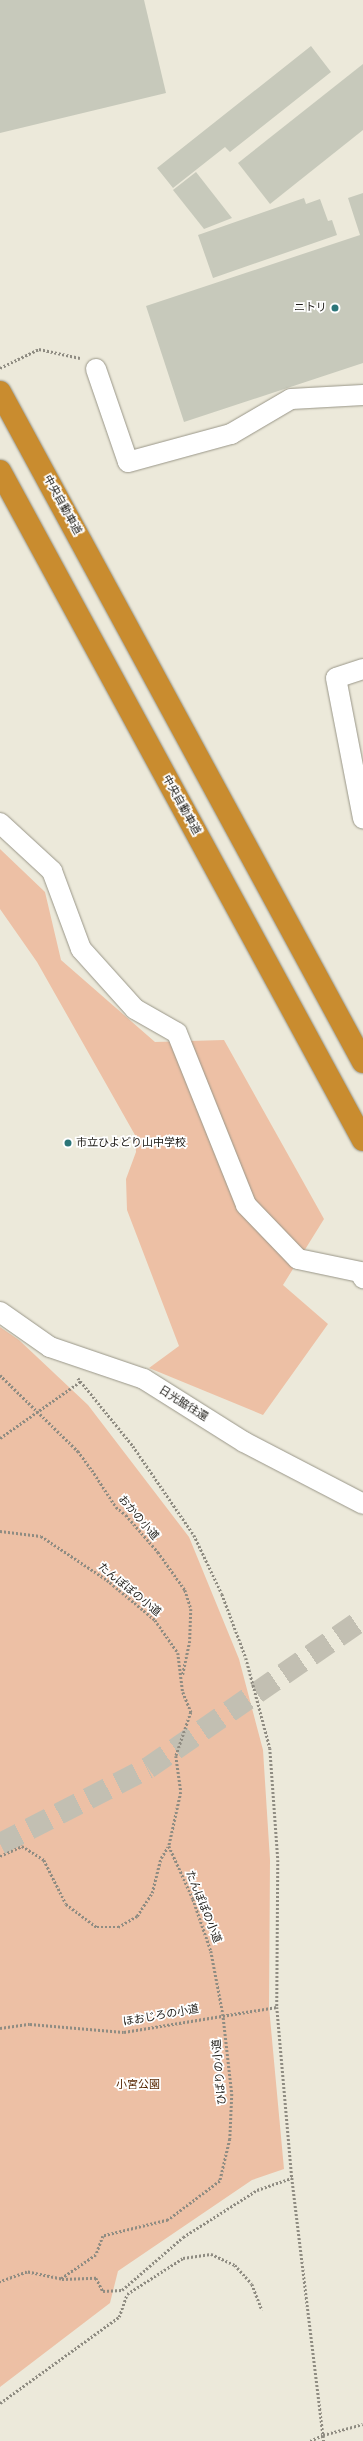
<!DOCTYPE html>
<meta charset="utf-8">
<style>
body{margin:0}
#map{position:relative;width:363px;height:2441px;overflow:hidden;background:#ece9da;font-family:Raleway,"Noto Sans JP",sans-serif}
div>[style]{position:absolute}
.green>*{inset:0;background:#edc0a5}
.building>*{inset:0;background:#c7c9bb}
.tertiary-tunnel>*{height:22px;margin-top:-11px;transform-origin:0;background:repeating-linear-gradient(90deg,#c2bfb2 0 22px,transparent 0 33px)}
.path>*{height:2.5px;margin-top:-1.25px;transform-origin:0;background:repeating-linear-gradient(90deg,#8f8c82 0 2px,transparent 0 4px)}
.roads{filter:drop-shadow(0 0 1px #999688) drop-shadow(0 0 1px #999688)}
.minor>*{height:20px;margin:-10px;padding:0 10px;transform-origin:10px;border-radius:10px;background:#fff}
.motorway>*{height:22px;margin:-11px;padding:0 11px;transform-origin:11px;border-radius:11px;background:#c98c2f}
.dots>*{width:11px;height:11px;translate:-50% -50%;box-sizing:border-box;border:2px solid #fff;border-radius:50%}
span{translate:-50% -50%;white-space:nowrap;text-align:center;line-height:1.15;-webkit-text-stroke:3.5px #fff;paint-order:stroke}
.poi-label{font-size:11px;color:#1b1914}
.right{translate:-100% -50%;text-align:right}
.left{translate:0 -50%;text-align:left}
.street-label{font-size:11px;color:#1b1914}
.park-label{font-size:11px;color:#552601}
</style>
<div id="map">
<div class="green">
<i style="clip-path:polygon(0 849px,45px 892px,61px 960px,155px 1042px,224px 1040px,324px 1219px,283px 1285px,328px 1324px,263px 1415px,149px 1368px,179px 1346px,127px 1210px,126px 1179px,136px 1152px,135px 1135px,37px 962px,0 909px)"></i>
<i style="clip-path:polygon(0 1327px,19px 1340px,88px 1405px,189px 1537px,239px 1659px,263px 1750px,270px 1860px,269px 2007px,284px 2169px,252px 2180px,118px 2271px,110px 2303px,0 2387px)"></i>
</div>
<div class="building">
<i style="clip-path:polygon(0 0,144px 0,166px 93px,0 133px)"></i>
<i style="clip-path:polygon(311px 46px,331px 72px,230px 152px,225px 147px,173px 188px,157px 168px)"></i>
<i style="clip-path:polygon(363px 64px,363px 130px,270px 204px,238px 163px)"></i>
<i style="clip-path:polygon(196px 172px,232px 218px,204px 229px,173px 190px)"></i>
<i style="clip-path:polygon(363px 193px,363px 363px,184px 422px,146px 306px,360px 235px,348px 198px)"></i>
<i style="clip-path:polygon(304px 198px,306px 204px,320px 199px,328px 221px,332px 220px,337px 235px,213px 278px,198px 235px)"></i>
</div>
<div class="tertiary-tunnel">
<i style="left:0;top:1844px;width:166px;rotate:-27.2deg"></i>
<i style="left:148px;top:1768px;width:262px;rotate:-34.7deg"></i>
</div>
<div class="path">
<i style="left:0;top:368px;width:43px;rotate:-26deg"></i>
<i style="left:39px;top:349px;width:42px;rotate:12.4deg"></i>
<i style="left:0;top:1375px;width:109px;rotate:44.3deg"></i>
<i style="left:78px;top:1451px;width:24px;rotate:54deg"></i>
<i style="left:92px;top:1470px;width:44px;rotate:57deg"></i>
<i style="left:116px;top:1507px;width:13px;rotate:39deg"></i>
<i style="left:126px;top:1515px;width:49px;rotate:49.1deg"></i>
<i style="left:158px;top:1552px;width:47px;rotate:54.6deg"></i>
<i style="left:185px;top:1590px;width:20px;rotate:72deg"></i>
<i style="left:191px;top:1609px;width:32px;rotate:92deg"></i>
<i style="left:190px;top:1641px;width:35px;rotate:102deg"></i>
<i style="left:78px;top:1378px;width:87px;rotate:51deg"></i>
<i style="left:133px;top:1446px;width:108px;rotate:55.6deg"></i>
<i style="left:194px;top:1535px;width:65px;rotate:64.6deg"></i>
<i style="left:222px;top:1594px;width:68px;rotate:69.4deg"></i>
<i style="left:246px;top:1658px;width:93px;rotate:75.1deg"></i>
<i style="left:270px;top:1748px;width:112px;rotate:85.9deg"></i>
<i style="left:278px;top:1860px;width:147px;rotate:90.4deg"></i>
<i style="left:277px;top:2007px;width:172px;rotate:85deg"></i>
<i style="left:292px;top:2178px;width:265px;rotate:83.1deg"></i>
<i style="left:0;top:1438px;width:99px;rotate:-35.1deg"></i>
<i style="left:0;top:1531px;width:41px;rotate:7deg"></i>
<i style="left:41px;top:1536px;width:79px;rotate:33.7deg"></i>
<i style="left:107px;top:1580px;width:62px;rotate:39.8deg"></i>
<i style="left:155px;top:1620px;width:40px;rotate:55.1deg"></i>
<i style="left:178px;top:1653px;width:39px;rotate:83deg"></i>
<i style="left:183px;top:1692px;width:22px;rotate:68deg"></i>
<i style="left:191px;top:1712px;width:46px;rotate:108.8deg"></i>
<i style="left:176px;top:1756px;width:36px;rotate:82deg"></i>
<i style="left:181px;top:1792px;width:55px;rotate:102.5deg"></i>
<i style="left:169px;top:1846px;width:58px;rotate:65.6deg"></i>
<i style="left:193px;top:1899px;width:55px;rotate:70.9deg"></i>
<i style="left:211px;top:1951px;width:64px;rotate:79.2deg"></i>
<i style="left:223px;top:2014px;width:81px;rotate:83.6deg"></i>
<i style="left:232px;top:2094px;width:45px;rotate:92.5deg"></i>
<i style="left:230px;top:2139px;width:43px;rotate:103.4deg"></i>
<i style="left:220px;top:2181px;width:65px;rotate:143.1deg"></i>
<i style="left:168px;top:2220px;width:67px;rotate:166.2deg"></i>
<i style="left:103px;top:2236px;width:20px;rotate:110deg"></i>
<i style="left:96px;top:2255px;width:42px;rotate:145.6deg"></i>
<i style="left:61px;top:2279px;width:35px;rotate:-168deg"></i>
<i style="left:27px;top:2272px;width:29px;rotate:160deg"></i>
<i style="left:0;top:1856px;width:24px;rotate:-24deg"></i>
<i style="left:22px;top:1846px;width:26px;rotate:32deg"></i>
<i style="left:44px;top:1860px;width:49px;rotate:63.4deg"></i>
<i style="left:66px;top:1904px;width:39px;rotate:37deg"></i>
<i style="left:97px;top:1927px;width:21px"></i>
<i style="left:118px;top:1927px;width:22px;rotate:-30deg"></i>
<i style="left:137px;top:1916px;width:27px;rotate:-57deg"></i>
<i style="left:152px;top:1893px;width:36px;rotate:-76deg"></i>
<i style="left:161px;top:1858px;width:13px;rotate:-58deg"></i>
<i style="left:0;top:2028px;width:30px;rotate:-8deg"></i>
<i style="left:30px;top:2024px;width:94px;rotate:4.9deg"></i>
<i style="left:124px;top:2032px;width:155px;rotate:-9.3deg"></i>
<i style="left:62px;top:2279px;width:34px;rotate:-2deg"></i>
<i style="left:96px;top:2278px;width:15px;rotate:62deg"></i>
<i style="left:103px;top:2291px;width:19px;rotate:-3deg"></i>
<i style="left:122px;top:2290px;width:81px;rotate:-41deg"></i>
<i style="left:183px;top:2237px;width:88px;rotate:-32.4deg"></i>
<i style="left:257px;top:2190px;width:37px;rotate:-19deg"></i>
<i style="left:0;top:2403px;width:147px;rotate:-35.9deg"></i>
<i style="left:119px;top:2317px;width:24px;rotate:-71deg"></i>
<i style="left:127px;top:2294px;width:67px;rotate:-32.7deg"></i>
<i style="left:183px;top:2258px;width:28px;rotate:-8deg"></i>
<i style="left:211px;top:2254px;width:26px;rotate:25deg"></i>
<i style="left:235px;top:2265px;width:25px;rotate:48deg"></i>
<i style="left:252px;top:2284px;width:28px;rotate:69deg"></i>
<i style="left:310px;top:2441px;width:14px;rotate:-25deg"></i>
<i style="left:323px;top:2435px;width:41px;rotate:-15.4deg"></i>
</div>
<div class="roads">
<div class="minor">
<i style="left:96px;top:369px;width:98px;rotate:71deg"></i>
<i style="left:128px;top:462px;width:107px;rotate:-15.2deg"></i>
<i style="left:231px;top:434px;width:69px;rotate:-30.3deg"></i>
<i style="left:291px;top:399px;width:72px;rotate:-3.2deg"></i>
<i style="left:363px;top:669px;width:28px;rotate:162deg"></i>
<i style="left:336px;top:678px;width:143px;rotate:79.1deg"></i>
<i style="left:0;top:823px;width:71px;rotate:42.7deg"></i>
<i style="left:52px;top:871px;width:83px;rotate:69.6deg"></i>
<i style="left:81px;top:949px;width:81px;rotate:48deg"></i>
<i style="left:135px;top:1009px;width:48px;rotate:29.7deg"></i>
<i style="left:177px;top:1033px;width:185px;rotate:68.1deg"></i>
<i style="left:246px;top:1205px;width:75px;rotate:46.1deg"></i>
<i style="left:298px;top:1259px;width:63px;rotate:11.8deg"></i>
<i style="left:360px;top:1272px;width:7px;rotate:63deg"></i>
<i style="left:0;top:1312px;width:61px;rotate:35deg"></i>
<i style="left:50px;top:1347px;width:99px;rotate:18.8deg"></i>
<i style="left:144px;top:1379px;width:118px;rotate:32.2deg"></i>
<i style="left:244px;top:1442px;width:134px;rotate:27.5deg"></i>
</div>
<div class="motorway">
<i style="left:0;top:392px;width:762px;rotate:61.55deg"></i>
<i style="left:0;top:471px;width:761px;rotate:61.52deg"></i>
</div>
</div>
<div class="dots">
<i style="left:335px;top:308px;background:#2c7679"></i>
<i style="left:68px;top:1143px;background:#2c7679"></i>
</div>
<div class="poi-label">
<span class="right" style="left:327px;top:308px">ニトリ</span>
<span class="left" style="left:76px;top:1143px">市立ひよどり山中学校</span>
</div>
<div class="street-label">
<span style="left:62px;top:505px;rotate:61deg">中央自動車道</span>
<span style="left:181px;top:805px;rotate:61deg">中央自動車道</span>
<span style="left:183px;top:1404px;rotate:32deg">日光脇往還</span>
<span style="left:138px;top:1518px;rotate:49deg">おかの小道</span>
<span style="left:129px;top:1590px;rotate:39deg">たんぽぽの小道</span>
<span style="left:203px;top:1907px;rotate:68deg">たんぽぽの小道</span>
<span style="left:161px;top:2016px;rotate:-10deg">ほおじろの小道</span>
<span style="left:220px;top:2072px;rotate:-95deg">ひばりの小道</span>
</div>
<div class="park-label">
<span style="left:138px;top:2085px">小宮公園</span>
</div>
</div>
